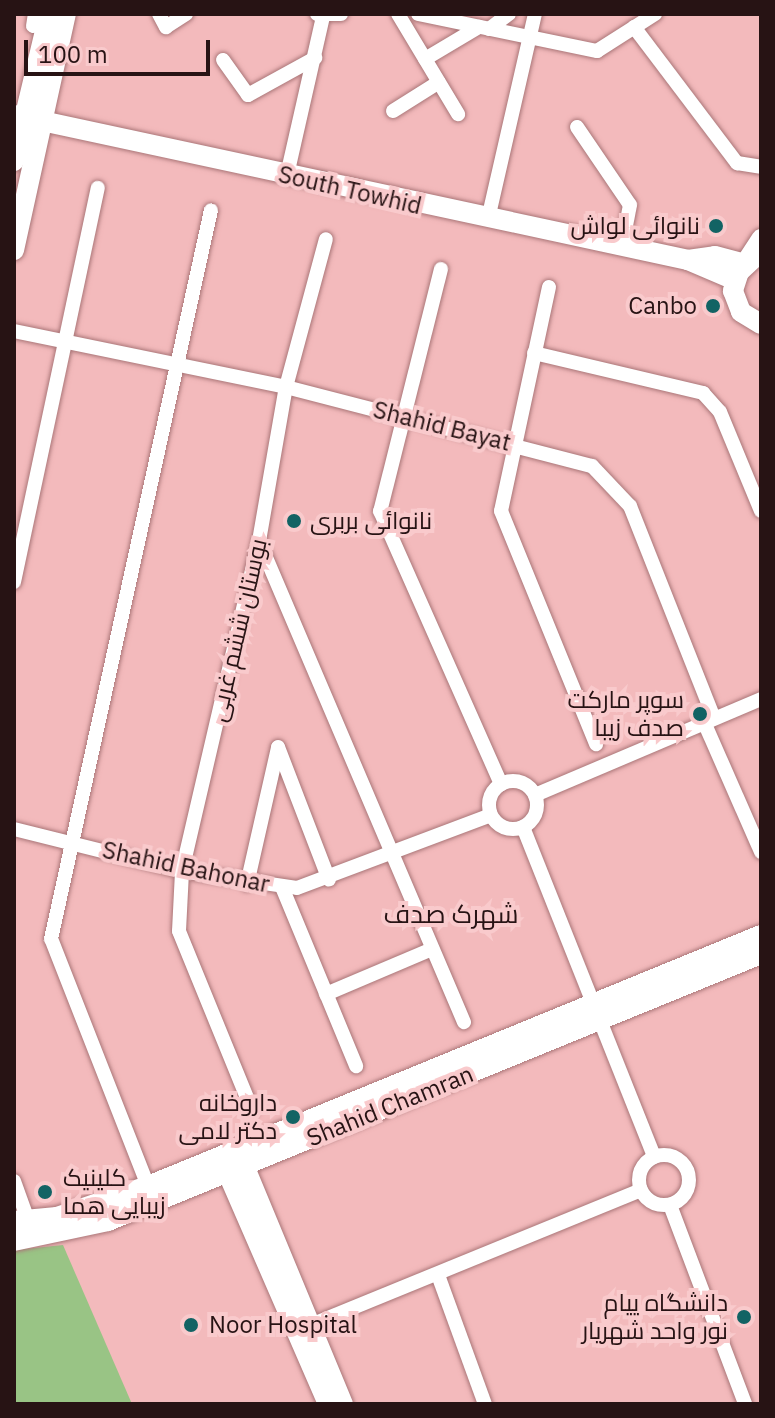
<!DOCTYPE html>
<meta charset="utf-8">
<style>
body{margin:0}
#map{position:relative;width:775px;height:1418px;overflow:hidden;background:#f3babc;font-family:"IBM Plex Sans",Cairo,sans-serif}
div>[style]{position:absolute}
.green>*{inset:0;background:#99c485}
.roads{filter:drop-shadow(0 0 2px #aa7678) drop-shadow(0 0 2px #aa7678)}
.street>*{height:14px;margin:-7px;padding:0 7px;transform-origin:7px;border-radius:7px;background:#fff}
.street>.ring{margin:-7px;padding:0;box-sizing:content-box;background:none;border:14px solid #fff;border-radius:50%}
.secondary>*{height:20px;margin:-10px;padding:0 10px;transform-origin:10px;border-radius:10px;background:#fff}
.dots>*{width:22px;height:22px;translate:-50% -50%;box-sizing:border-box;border:4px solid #f9cacc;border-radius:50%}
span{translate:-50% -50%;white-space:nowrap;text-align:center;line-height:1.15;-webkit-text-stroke:8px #f9cacc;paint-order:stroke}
.street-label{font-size:24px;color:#271314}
.poi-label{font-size:24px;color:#271314}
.right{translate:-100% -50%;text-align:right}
.left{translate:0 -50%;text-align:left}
.neighbourhood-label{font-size:26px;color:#271314}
.frame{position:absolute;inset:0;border:16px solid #271314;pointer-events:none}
.scale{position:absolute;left:24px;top:40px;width:186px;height:36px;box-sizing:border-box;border:4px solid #271314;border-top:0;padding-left:10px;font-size:24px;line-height:28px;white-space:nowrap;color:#271314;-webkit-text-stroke:6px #f9cacc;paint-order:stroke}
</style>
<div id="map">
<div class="green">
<i style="clip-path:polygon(63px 1245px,132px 1404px,14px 1404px,14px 1250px)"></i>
</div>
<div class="roads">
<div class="street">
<i style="left:159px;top:14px;width:15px;rotate:62deg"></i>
<i style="left:166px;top:27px;width:24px;rotate:-33deg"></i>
<i style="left:317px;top:14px;width:24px"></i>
<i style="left:398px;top:14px;width:117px;rotate:59deg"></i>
<i style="left:418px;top:14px;width:183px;rotate:11.7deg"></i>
<i style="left:597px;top:51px;width:69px;rotate:-32.5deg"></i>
<i style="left:33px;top:26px;width:12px;rotate:-81deg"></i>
<i style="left:634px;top:27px;width:171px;rotate:52.9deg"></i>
<i style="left:737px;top:163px;width:24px;rotate:9deg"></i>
<i style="left:489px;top:29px;width:25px;rotate:-37deg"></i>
<i style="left:425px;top:59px;width:63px;rotate:-30.7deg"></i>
<i style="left:223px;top:60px;width:43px;rotate:54.5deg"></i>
<i style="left:248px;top:95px;width:77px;rotate:-28.9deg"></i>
<i style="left:393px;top:111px;width:54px;rotate:-32.2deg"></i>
<i style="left:577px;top:127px;width:94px;rotate:55.8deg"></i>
<i style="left:630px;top:205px;width:42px;rotate:101deg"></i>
<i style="left:287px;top:175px;width:163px;rotate:-77.2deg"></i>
<i style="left:488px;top:219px;width:210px;rotate:-77.1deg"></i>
<i style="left:441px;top:269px;width:250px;rotate:104.1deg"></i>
<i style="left:380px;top:511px;width:299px;rotate:66.1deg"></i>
<i style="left:549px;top:287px;width:229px;rotate:102.1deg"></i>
<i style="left:501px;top:511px;width:252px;rotate:67.8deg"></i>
<i style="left:14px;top:331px;width:278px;rotate:11.6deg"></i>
<i style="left:286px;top:387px;width:316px;rotate:14.5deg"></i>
<i style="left:592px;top:466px;width:55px;rotate:46.5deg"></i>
<i style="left:630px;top:506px;width:228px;rotate:68.4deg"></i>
<i style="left:534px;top:353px;width:174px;rotate:13.3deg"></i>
<i style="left:703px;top:393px;width:25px;rotate:48deg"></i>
<i style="left:720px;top:412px;width:107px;rotate:67.5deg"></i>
<i style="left:259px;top:541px;width:523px;rotate:66.92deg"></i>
<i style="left:14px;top:582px;width:403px;rotate:-78deg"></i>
<i style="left:704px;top:722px;width:142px;rotate:66.3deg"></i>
<i class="ring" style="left:489px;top:781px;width:34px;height:34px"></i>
<i style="left:535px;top:795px;width:246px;rotate:-23deg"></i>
<i style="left:523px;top:827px;width:355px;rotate:68.3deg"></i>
<i style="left:14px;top:829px;width:173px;rotate:14deg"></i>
<i style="left:182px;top:871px;width:116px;rotate:8.4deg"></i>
<i style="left:297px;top:888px;width:207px;rotate:-20.6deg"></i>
<i style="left:247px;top:884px;width:140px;rotate:-77.2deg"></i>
<i style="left:278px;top:747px;width:142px;rotate:69deg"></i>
<i style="left:282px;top:887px;width:194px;rotate:67.5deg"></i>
<i style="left:326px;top:994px;width:115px;rotate:-23deg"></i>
<i style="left:252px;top:1110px;width:193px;rotate:-112.2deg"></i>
<i style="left:179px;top:931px;width:60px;rotate:-87.1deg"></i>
<i style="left:182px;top:871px;width:339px;rotate:-76.9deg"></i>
<i style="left:259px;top:541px;width:156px;rotate:-80.1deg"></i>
<i style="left:286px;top:387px;width:153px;rotate:-74.9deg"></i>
<i class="ring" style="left:639px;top:1155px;width:36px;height:36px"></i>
<i style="left:14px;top:1181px;width:41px;rotate:70.3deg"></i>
<i style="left:148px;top:1186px;width:265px;rotate:-111.4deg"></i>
<i style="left:51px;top:939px;width:746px;rotate:-77.62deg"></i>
<i style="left:670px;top:1205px;width:213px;rotate:69.3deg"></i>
<i style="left:438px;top:1275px;width:137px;rotate:70deg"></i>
<i style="left:313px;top:1324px;width:354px;rotate:-22.2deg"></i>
</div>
<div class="secondary">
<i style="left:14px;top:115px;width:689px;rotate:12.14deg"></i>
<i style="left:688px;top:260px;width:27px;rotate:-8deg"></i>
<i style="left:715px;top:256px;width:31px;rotate:15deg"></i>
<i style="left:745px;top:264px;width:30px;rotate:-57deg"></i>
<i style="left:14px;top:161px;width:151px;rotate:-76.6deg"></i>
<i style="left:14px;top:250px;width:242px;rotate:-77.6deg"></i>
<i style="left:753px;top:259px;width:19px;rotate:137deg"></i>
<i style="left:739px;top:272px;width:20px;rotate:108deg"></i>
<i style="left:733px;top:291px;width:22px;rotate:69deg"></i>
<i style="left:741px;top:312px;width:23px;rotate:31deg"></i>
<i style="left:688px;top:260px;width:51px;rotate:23.1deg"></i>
<i style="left:239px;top:1153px;width:272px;rotate:67.5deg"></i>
<i style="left:222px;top:1160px;width:266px;rotate:66.5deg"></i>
<i style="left:14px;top:1221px;width:43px;rotate:-5.3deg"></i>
<i style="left:57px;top:1217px;width:96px;rotate:-18.8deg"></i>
<i style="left:148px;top:1186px;width:662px;rotate:-22.27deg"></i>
<i style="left:14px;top:1241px;width:96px;rotate:-12deg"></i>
<i style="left:108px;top:1221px;width:705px;rotate:-22.24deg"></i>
</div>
</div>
<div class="dots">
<i style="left:716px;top:226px;background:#126364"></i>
<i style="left:713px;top:306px;background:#126364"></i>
<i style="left:294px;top:521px;background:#126364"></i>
<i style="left:700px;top:714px;background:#126364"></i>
<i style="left:293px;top:1117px;background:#126364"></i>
<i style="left:45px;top:1192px;background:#126364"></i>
<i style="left:744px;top:1317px;background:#126364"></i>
<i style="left:191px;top:1325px;background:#126364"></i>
</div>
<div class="street-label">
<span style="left:350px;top:190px;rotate:13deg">South Towhid</span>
<span style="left:442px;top:426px;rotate:14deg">Shahid Bayat</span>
<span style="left:238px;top:630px;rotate:-77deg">بوستان ششم غربی</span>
<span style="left:186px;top:867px;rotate:12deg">Shahid Bahonar</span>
<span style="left:390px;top:1106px;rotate:-22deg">Shahid Chamran</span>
</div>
<div class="poi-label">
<span class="right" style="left:700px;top:226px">نانوائی لواش</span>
<span class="right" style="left:697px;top:306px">Canbo</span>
<span class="left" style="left:310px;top:521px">نانوائی بربری</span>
<span class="right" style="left:684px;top:714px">سوپر مارکت<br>صدف زیبا</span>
<span class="right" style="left:277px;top:1117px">داروخانه<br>دکتر لامی</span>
<span class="left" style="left:63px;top:1192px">کلینیک<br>زیبایی هما</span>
<span class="right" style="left:728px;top:1317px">دانشگاه پیام<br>نور واحد شهریار</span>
<span class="left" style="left:209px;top:1325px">Noor Hospital</span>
</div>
<div class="neighbourhood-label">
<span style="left:451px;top:914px">شهرک صدف</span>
</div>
<div class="frame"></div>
<div class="scale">100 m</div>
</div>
